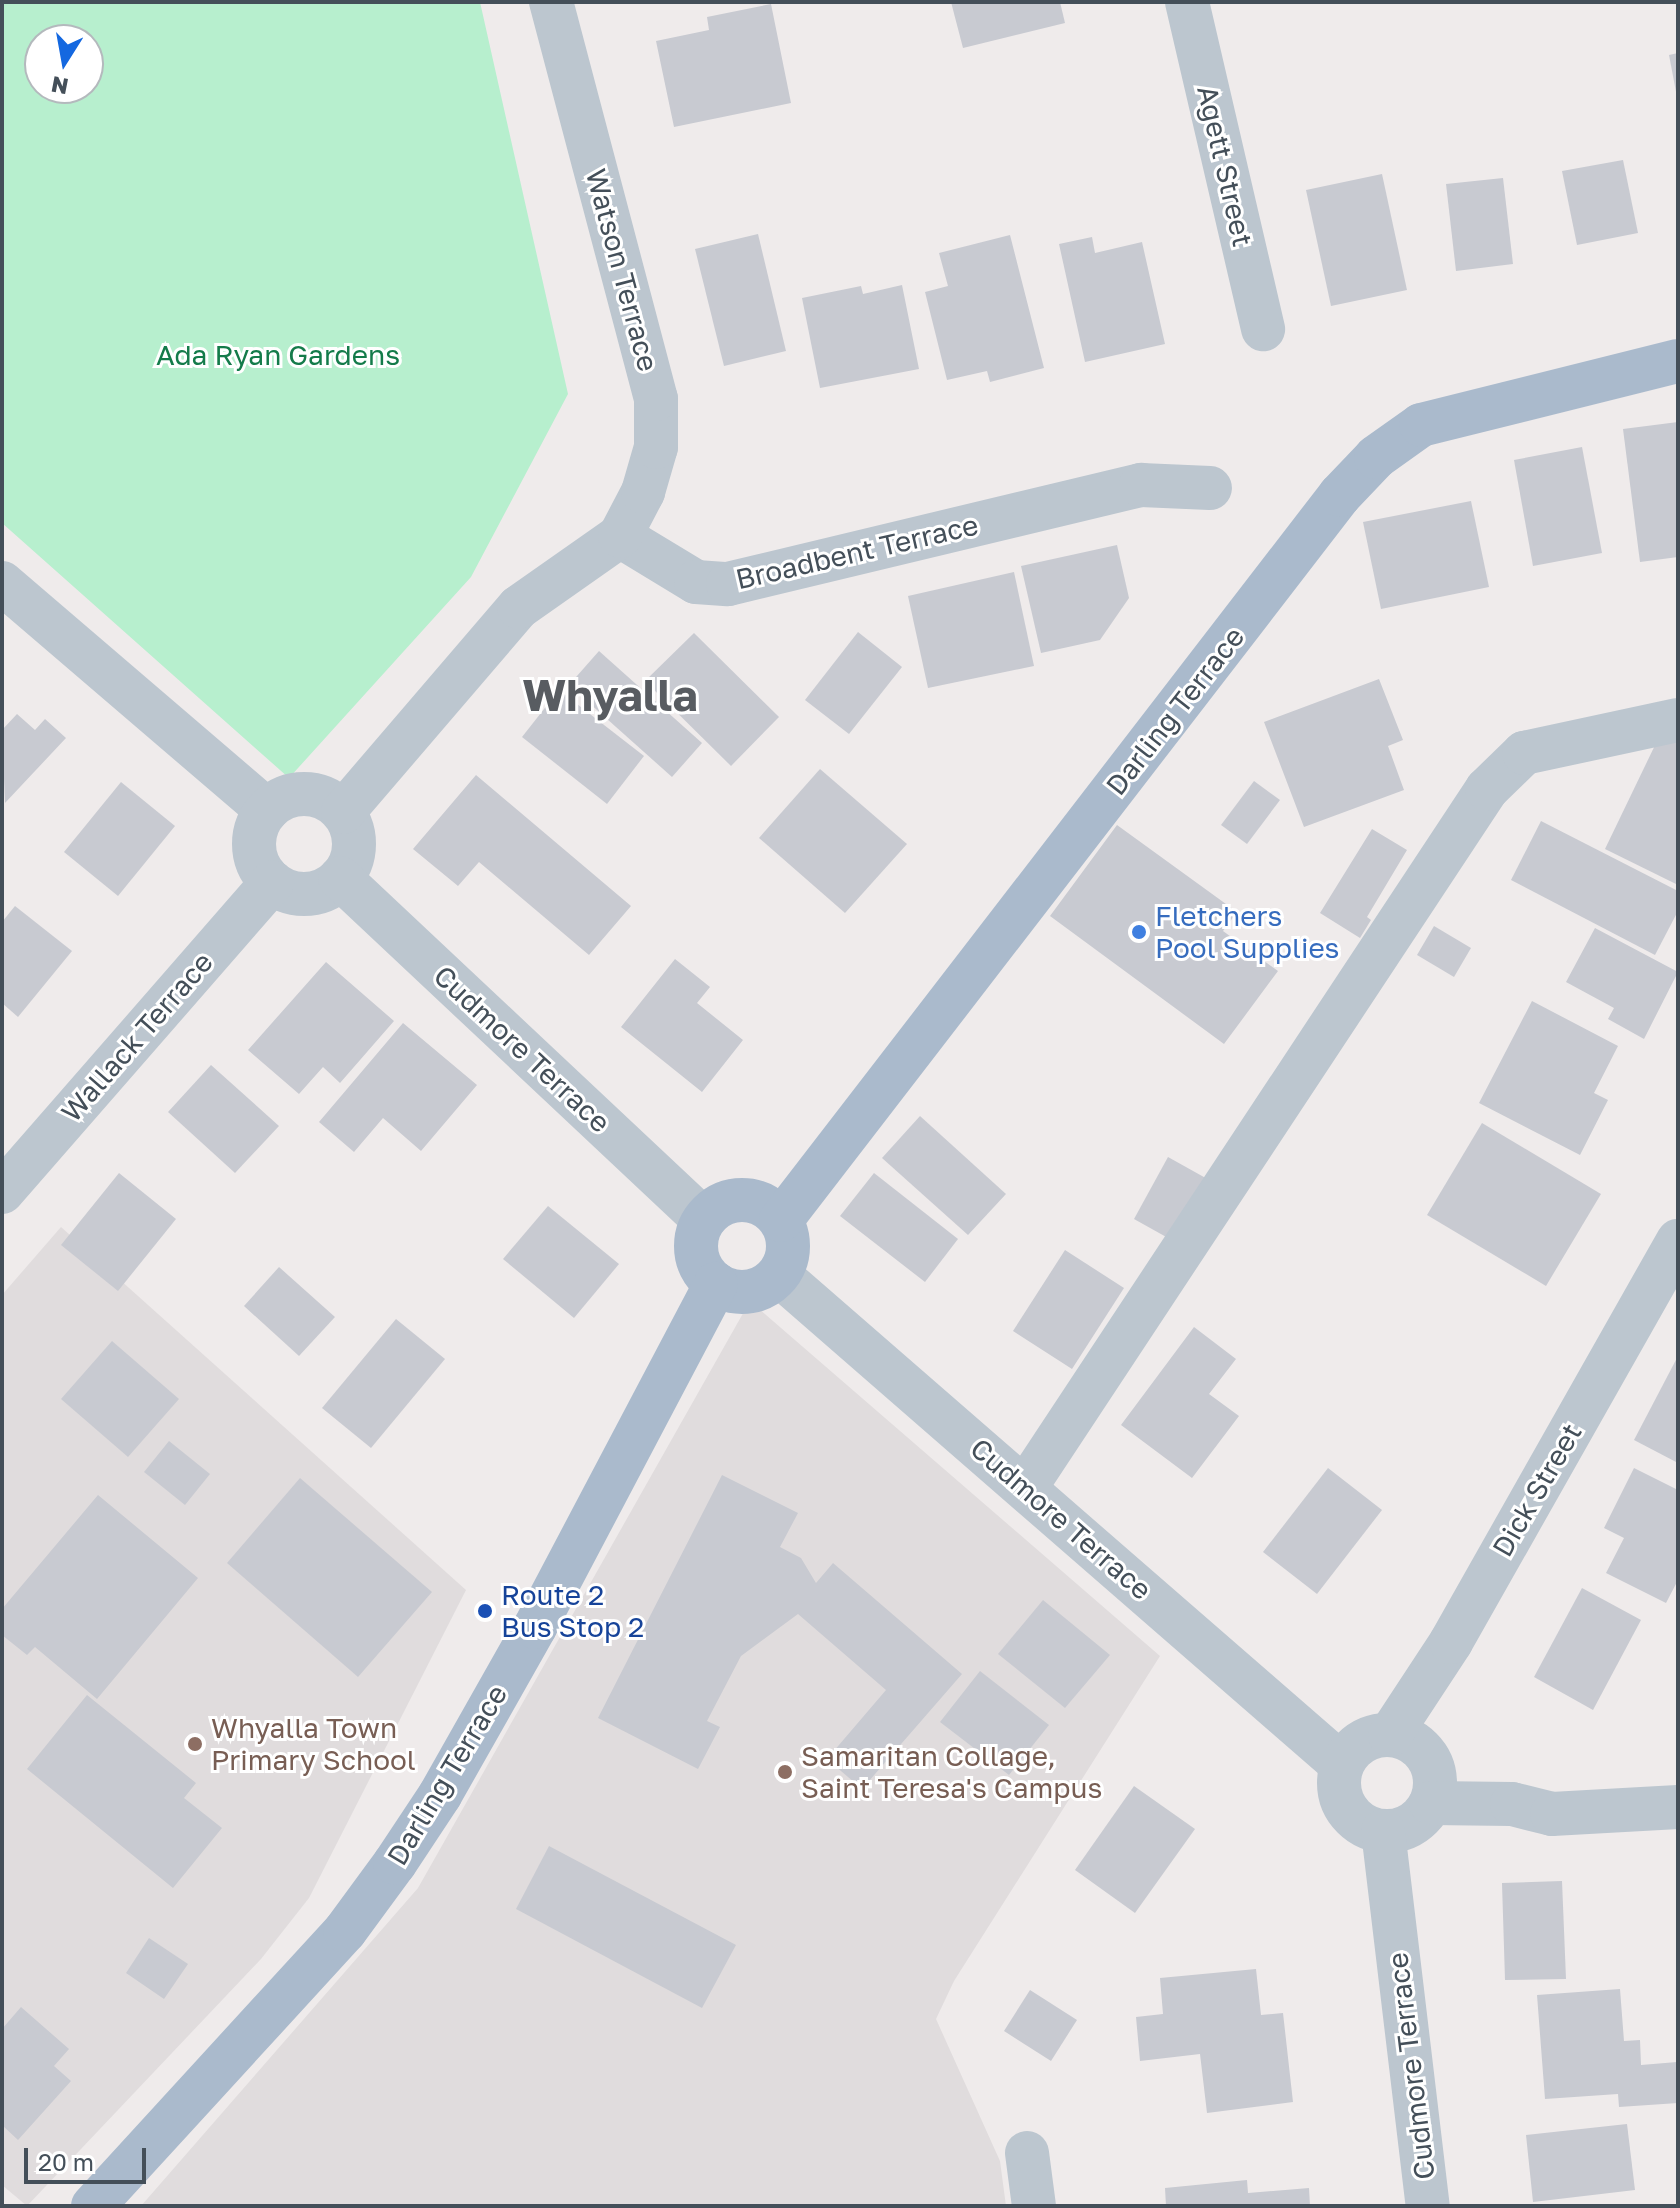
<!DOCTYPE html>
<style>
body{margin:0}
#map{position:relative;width:1680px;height:2208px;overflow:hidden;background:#efebeb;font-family:"Golos Text",sans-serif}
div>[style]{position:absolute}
.education>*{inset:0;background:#e0dcdd}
.green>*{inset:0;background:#b7efce}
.building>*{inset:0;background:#c8cad1}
.minor>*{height:44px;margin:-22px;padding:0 22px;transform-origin:22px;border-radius:22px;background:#bcc6cf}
.minor>.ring{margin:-22px;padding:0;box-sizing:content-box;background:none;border:44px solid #bcc6cf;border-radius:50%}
.major>*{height:44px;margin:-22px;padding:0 22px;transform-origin:22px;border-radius:22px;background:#aabacc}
.major>.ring{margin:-22px;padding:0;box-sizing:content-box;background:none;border:44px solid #aabacc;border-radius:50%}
.dots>*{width:22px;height:22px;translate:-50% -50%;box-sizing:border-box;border:4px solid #fff;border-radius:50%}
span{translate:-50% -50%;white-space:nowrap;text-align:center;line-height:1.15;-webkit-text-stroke:6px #fff;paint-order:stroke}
.street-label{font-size:28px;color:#444f59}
.park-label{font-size:28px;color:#147b4a}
.shop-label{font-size:28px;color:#366cbe}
.left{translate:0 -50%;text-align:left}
.transit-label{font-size:28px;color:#164399}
.education-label{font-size:28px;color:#785e54}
.town-label{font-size:44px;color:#585c61;font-weight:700}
.frame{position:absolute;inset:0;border:4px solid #444f59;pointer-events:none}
.north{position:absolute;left:24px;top:24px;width:80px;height:80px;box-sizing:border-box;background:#fff;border:2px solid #b4b9bd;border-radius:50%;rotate:191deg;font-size:22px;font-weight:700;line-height:32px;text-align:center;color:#444f59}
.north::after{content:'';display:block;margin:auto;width:28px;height:36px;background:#1468e0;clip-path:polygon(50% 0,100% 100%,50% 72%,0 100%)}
.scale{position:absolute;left:24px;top:2148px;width:122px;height:36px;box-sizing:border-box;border:4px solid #444f59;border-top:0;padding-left:10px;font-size:24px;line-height:28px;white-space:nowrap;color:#444f59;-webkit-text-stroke:6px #fff;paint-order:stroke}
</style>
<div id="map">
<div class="education">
<i style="clip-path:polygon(61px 1227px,466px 1590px,309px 1898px,261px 1959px,27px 2206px,2px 2185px,2px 1295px)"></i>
<i style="clip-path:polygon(750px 1301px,1160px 1656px,954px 1981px,936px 2019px,1000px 2161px,1006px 2206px,141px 2206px,418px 1888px)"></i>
</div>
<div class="green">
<i style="clip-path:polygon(evenodd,2px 2px,480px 2px,568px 394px,471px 577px,289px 778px,2px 523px,2px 2px,88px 40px,88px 88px,40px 88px,40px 40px,88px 40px)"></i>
</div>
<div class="building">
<i style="clip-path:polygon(951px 2px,1060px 2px,1065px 23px,963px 48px)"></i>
<i style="clip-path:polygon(771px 4px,791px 103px,674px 127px,656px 41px,709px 30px,707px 17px)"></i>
<i style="clip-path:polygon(1678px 53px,1678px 97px,1677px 97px,1669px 55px)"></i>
<i style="clip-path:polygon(1623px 160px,1638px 233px,1577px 245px,1562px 171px)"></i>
<i style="clip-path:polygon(1382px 174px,1407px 290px,1331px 306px,1306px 190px)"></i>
<i style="clip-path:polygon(1503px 178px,1513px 264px,1456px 271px,1446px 184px)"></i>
<i style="clip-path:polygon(758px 234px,786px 351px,724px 366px,695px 249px)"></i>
<i style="clip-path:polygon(1010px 235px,1044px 368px,990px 382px,987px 371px,947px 380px,925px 292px,948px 286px,939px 253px)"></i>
<i style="clip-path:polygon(1092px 237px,1095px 253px,1142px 242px,1165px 344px,1085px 362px,1059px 244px)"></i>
<i style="clip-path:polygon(902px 285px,919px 369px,820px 388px,802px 298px,861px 286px,863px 294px)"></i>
<i style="clip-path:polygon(1678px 422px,1678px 557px,1640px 562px,1623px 429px)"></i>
<i style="clip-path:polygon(1582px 447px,1602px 553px,1533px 566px,1514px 460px)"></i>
<i style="clip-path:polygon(1471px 501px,1489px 587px,1381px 609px,1363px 522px)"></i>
<i style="clip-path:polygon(1117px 545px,1129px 598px,1100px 640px,1041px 653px,1021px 566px)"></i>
<i style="clip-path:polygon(1014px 572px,1034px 666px,928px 688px,908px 596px)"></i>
<i style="clip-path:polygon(858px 632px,902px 667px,849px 734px,805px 700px)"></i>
<i style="clip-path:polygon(694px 633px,779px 717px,731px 766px,645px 681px)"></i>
<i style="clip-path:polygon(599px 651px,702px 743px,672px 777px,569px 685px)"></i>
<i style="clip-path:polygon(1379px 679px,1403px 740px,1388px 746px,1404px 790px,1304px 827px,1264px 722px)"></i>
<i style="clip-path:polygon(559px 690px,644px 756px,607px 804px,522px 737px)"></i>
<i style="clip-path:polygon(17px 714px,35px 730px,45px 719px,66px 738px,5px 803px,2px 730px)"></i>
<i style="clip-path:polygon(1678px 733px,1678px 885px,1605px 849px,1658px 739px)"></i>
<i style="clip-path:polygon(820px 769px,907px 844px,845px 913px,759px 838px)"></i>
<i style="clip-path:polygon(476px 775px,631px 906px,589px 955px,479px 862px,458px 886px,413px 849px)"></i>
<i style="clip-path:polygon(1254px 781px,1280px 800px,1247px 844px,1221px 825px)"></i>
<i style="clip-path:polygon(121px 782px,175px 826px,118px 896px,64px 852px)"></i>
<i style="clip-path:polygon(1541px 821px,1678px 891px,1678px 911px,1655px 955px,1511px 880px)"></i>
<i style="clip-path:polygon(1117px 825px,1237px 912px,1223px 931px,1278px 971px,1224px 1044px,1050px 916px)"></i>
<i style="clip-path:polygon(1372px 829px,1407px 850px,1367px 917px,1371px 920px,1360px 938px,1320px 913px)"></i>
<i style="clip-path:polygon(15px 906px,72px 951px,18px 1017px,2px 1003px,2px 922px)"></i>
<i style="clip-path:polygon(1434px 926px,1471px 948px,1454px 977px,1417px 955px)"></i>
<i style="clip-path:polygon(1595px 928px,1678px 972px,1644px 1039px,1608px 1019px,1614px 1008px,1566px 982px)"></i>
<i style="clip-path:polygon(675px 959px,710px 987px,697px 1003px,743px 1040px,702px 1092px,621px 1027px)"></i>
<i style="clip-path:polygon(326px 962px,394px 1021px,340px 1083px,323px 1067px,299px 1094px,248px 1050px)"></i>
<i style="clip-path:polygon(1532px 1001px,1618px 1046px,1594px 1093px,1608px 1100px,1580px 1155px,1479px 1103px)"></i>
<i style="clip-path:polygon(403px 1023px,477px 1085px,421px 1151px,383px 1118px,354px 1152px,319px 1122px)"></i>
<i style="clip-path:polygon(211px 1065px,279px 1126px,235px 1173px,168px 1112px)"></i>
<i style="clip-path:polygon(920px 1116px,1006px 1194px,968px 1235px,882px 1158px)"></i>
<i style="clip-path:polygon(1482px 1123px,1601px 1194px,1546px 1286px,1427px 1215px)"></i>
<i style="clip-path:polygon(1168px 1157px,1211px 1181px,1177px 1243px,1134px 1219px)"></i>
<i style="clip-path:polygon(119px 1173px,176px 1219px,118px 1291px,61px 1245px)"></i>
<i style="clip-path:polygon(874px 1173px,958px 1239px,925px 1282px,840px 1216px)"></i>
<i style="clip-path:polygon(548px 1206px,619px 1264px,574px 1318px,503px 1259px)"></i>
<i style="clip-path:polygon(1065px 1250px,1124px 1288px,1072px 1369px,1013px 1331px)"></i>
<i style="clip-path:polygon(279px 1267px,335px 1317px,299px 1356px,244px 1306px)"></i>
<i style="clip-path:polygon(396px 1319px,445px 1359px,371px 1448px,322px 1408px)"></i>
<i style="clip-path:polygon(1194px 1327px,1236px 1359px,1209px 1394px,1239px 1416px,1192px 1478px,1121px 1425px)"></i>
<i style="clip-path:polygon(112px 1341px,179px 1399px,128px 1457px,61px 1399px)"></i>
<i style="clip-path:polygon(1678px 1356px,1678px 1463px,1634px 1440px)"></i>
<i style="clip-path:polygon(169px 1441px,210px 1474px,185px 1505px,144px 1472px)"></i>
<i style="clip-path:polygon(1328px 1468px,1382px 1510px,1317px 1594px,1263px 1552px)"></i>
<i style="clip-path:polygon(1634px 1468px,1678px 1490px,1678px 1580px,1666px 1603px,1606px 1573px,1624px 1538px,1604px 1528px)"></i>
<i style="clip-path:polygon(722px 1475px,798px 1513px,780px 1547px,801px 1558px,816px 1583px,833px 1563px,962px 1674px,862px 1789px,827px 1759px,886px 1690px,798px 1614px,741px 1656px,707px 1721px,720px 1727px,698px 1769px,598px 1718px)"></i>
<i style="clip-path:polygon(300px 1478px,432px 1592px,358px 1677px,227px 1563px)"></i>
<i style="clip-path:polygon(98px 1495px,198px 1578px,97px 1699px,35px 1647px,27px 1655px,2px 1635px,2px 1609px)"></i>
<i style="clip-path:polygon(1582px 1588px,1641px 1620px,1593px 1710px,1534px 1677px)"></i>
<i style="clip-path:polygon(1043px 1600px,1110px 1655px,1065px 1708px,998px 1654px)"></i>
<i style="clip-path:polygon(980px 1671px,1049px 1725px,1009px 1775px,940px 1722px)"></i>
<i style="clip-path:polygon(87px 1695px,196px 1783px,184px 1798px,222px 1828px,173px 1888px,27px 1769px)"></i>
<i style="clip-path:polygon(1134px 1786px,1195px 1829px,1135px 1913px,1075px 1870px)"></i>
<i style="clip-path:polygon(549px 1846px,736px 1945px,702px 2008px,516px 1909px)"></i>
<i style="clip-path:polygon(1562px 1881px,1566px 1979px,1505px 1980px,1502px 1883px)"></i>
<i style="clip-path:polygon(149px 1938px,188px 1964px,164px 1999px,126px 1973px)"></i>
<i style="clip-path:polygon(1256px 1969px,1261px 2015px,1283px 2013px,1293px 2102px,1207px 2113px,1200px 2054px,1140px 2061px,1136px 2017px,1163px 2014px,1160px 1978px)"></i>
<i style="clip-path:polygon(1620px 1989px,1624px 2041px,1640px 2040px,1641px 2065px,1677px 2062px,1678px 2103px,1619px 2107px,1618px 2094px,1545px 2099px,1537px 1995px)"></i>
<i style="clip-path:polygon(1030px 1990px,1077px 2020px,1051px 2061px,1004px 2031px)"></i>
<i style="clip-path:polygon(21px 2007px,69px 2049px,54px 2066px,71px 2081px,18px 2140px,2px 2125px,2px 2029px)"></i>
<i style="clip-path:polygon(1627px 2124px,1635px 2190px,1533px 2202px,1526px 2135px)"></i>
<i style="clip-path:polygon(1247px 2180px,1248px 2193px,1309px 2188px,1310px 2206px,1166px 2206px,1165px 2188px)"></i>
</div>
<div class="minor">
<i style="left:1187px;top:2px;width:336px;rotate:76.9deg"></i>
<i style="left:620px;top:536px;width:89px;rotate:31.2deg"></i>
<i style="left:696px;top:582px;width:32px;rotate:4deg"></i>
<i style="left:728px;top:584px;width:425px;rotate:-13.5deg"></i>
<i style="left:1141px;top:485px;width:69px;rotate:2.5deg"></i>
<i style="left:2px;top:583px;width:349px;rotate:40.6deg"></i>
<i class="ring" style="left:254px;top:794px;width:56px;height:56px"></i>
<i style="left:343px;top:812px;width:270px;rotate:-49.4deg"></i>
<i style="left:519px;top:607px;width:123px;rotate:-35.1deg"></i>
<i style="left:620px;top:536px;width:50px;rotate:-62.4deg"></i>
<i style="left:643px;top:492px;width:47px;rotate:-73.9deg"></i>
<i style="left:656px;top:447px;width:48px;rotate:-90deg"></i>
<i style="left:656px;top:399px;width:411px;rotate:-104.8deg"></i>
<i style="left:340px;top:878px;width:499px;rotate:43.2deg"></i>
<i style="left:2px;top:1192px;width:411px;rotate:-48.9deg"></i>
<i style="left:779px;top:1275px;width:746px;rotate:41.03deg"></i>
<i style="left:1025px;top:1488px;width:838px;rotate:-56.54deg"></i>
<i style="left:1487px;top:789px;width:52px;rotate:-44.2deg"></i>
<i style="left:1524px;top:753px;width:157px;rotate:-12.1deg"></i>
<i class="ring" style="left:1339px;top:1735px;width:52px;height:52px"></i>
<i style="left:1390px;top:1735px;width:111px;rotate:-56.7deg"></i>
<i style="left:1451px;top:1642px;width:461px;rotate:-60.5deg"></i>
<i style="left:1431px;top:1803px;width:81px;rotate:0.7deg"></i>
<i style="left:1512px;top:1804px;width:41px;rotate:14deg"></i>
<i style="left:1552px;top:1814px;width:126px;rotate:-3.2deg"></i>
<i style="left:1383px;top:1831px;width:378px;rotate:83.2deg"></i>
<i style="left:1027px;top:2153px;width:53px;rotate:82.5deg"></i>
</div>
<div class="major">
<i class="ring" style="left:696px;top:1200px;width:48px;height:48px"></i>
<i style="left:781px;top:1220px;width:915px;rotate:-52.37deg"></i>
<i style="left:1340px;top:495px;width:52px;rotate:-46.5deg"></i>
<i style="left:1376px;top:457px;width:55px;rotate:-35.4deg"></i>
<i style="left:1421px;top:425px;width:265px;rotate:-14deg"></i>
<i style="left:93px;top:2206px;width:373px;rotate:-47.5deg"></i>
<i style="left:345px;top:1931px;width:84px;rotate:-53.7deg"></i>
<i style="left:395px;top:1863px;width:82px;rotate:-56.5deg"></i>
<i style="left:440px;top:1795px;width:193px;rotate:-60.5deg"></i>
<i style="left:535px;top:1627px;width:388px;rotate:-62.2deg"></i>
</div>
<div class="dots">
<i style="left:1139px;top:932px;background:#3f7fe0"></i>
<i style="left:485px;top:1611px;background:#1a4fb4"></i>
<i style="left:195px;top:1744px;background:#8d6e63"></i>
<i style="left:785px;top:1772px;background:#8d6e63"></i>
</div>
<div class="street-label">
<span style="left:1225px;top:166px;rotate:77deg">Agett Street</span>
<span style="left:622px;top:270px;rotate:75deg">Watson Terrace</span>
<span style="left:857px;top:552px;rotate:-13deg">Broadbent Terrace</span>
<span style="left:1175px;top:711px;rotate:-52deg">Darling Terrace</span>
<span style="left:137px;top:1037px;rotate:-49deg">Wallack Terrace</span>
<span style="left:522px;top:1049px;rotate:43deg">Cudmore Terrace</span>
<span style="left:1537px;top:1490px;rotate:-60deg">Dick Street</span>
<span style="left:1061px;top:1519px;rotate:41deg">Cudmore Terrace</span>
<span style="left:447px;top:1775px;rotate:-59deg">Darling Terrace</span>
<span style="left:1411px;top:2066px;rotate:-97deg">Cudmore Terrace</span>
</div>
<div class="park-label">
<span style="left:278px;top:355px">Ada Ryan Gardens</span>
</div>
<div class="shop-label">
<span class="left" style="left:1155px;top:932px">Fletchers<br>Pool Supplies</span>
</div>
<div class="transit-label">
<span class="left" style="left:501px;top:1611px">Route 2<br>Bus Stop 2</span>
</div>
<div class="education-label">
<span class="left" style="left:211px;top:1744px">Whyalla Town<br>Primary School</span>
<span class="left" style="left:801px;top:1772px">Samaritan Collage,<br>Saint Teresa's Campus</span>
</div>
<div class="town-label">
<span style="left:610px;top:695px">Whyalla</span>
</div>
<div class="frame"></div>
<div class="north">N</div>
<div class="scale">20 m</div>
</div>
